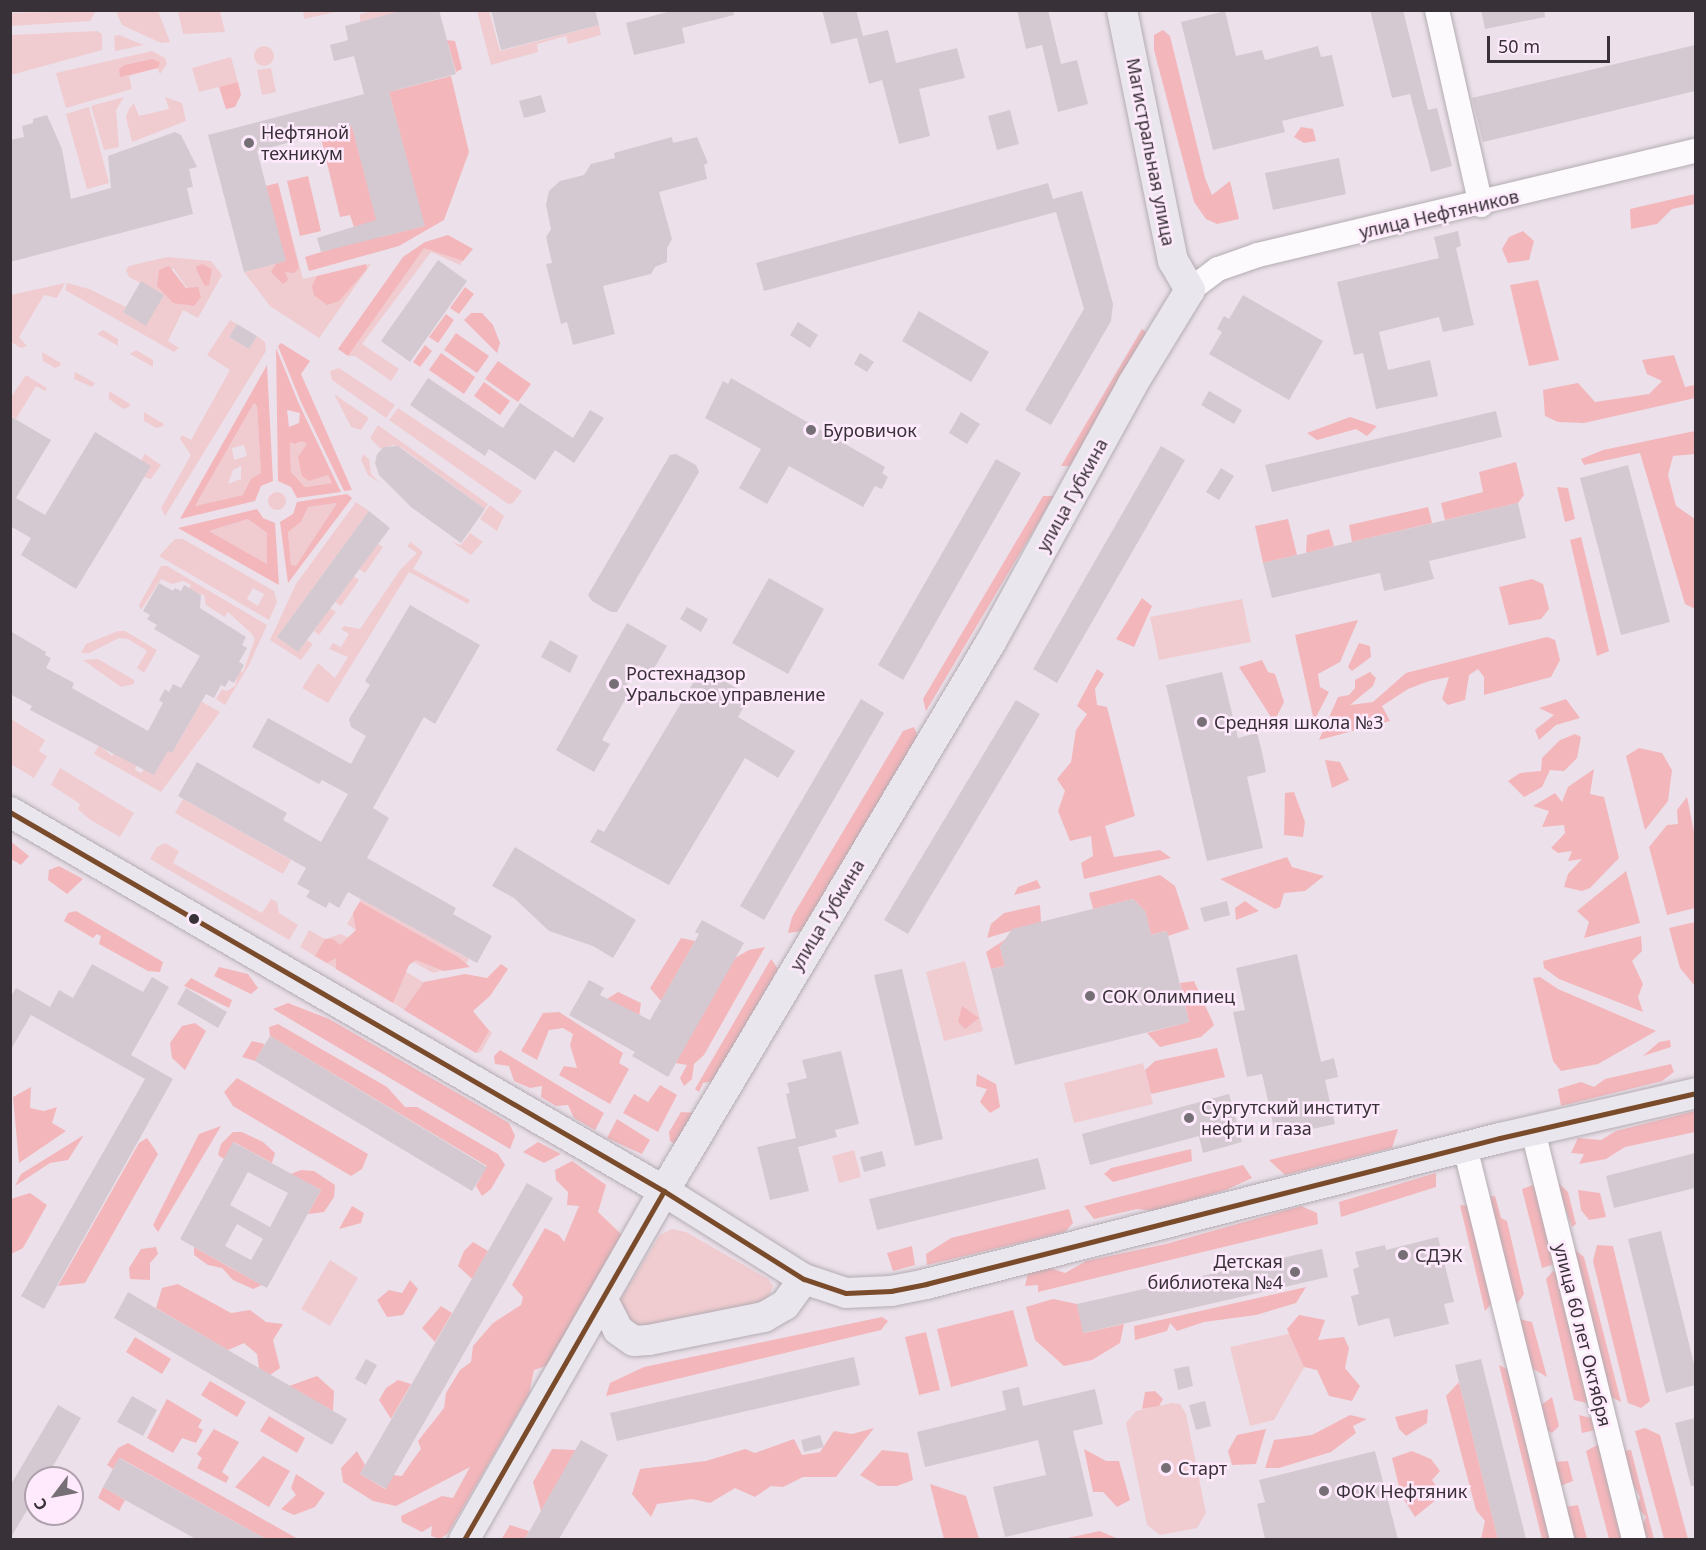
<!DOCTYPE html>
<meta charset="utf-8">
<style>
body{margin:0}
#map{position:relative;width:1706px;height:1550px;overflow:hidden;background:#ece1ea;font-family:"Noto Sans",sans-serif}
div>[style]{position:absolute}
.green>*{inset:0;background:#f0ccd0}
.round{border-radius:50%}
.forest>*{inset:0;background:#f3b6bb}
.building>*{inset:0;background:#d4c9d0}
.roads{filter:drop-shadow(0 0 2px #b4acb2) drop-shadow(0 0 2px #b4acb2)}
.minor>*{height:24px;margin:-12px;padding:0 12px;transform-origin:12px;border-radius:12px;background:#fcfafc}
.major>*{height:30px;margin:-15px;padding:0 15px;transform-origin:15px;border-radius:15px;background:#eae6ed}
.bus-1>*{height:4.5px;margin:-2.25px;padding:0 2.25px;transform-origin:2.25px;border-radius:2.25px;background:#7a4b2a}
.dots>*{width:16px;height:16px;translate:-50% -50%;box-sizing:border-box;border:3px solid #feeafc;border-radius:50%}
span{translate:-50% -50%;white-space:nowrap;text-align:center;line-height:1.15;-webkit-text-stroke:5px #feeafc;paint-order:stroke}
.poi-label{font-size:18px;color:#383137}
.left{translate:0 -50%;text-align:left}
.right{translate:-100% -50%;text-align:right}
.street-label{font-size:18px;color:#383137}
.frame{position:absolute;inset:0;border:12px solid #383137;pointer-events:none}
.north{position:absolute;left:24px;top:1466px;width:60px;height:60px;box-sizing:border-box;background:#feeafc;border:2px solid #afa0ad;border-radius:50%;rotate:238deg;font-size:16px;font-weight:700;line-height:24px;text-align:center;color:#383137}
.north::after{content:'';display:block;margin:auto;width:21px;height:27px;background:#776f76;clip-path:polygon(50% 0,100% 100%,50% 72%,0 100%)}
.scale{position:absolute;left:1487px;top:36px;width:123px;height:27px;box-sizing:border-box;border:3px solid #383137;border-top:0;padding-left:8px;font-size:18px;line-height:21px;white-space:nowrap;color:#383137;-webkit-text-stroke:4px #feeafc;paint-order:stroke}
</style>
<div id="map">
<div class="green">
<i style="clip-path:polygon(96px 11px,90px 21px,11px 26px,11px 13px)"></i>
<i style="clip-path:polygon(116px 11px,158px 11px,170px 42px,161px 43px,122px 25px)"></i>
<i style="clip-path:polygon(178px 11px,220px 11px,225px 32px,183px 34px)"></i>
<i style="clip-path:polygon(303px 11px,303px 10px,340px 11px,304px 19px)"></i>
<i style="clip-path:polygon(372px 11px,404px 11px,360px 22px,360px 14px)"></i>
<i style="clip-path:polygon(477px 11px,489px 11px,500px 51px,599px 25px,601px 35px,568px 44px,566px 36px,537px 44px,538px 52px,491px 65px)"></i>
<i style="clip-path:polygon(97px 31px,102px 34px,102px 50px,11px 75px,11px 35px)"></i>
<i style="clip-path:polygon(119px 35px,144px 45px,115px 51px,114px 36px)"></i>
<i class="round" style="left:254px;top:46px;width:20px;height:20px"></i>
<i style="clip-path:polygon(152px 51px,165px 58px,167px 64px,160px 74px,157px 68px,129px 76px,132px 89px,66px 108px,56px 73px)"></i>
<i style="clip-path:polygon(231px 57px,238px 82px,199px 92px,192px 68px)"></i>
<i style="clip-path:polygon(271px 68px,276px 92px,262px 95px,257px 70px)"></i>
<i style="clip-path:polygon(124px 97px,116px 110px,119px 147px,104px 150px,91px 106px)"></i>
<i style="clip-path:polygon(165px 97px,182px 103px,186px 121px,132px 142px,126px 117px,129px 109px,134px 103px,139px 116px,169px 109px)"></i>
<i style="clip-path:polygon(89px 107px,109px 183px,87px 189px,66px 114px)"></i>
<i style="clip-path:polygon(278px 183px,303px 279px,371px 264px,319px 338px,270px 306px,244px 272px,285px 261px)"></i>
<i style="clip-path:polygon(424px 247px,463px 261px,460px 265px,431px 252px,362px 344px,399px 369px,391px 381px,355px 356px,348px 356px)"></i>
<i style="clip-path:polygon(evenodd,167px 257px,211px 261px,222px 275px,198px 318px,183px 310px,168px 341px,179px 348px,174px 352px,65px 290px,67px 283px,89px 289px,126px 307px,123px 312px,145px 325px,164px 295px,129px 277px,126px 270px,129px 266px,167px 257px,173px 268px,187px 288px,189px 306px,169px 299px,162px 288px,173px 268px)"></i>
<i style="clip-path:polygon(65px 283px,57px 298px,44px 295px,19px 337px,27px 346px,21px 348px,11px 342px,11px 295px)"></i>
<i style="clip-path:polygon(230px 320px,237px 324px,229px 337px,249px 349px,257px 336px,265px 342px,266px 351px,165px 516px,161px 508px,191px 455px,180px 439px,182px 435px,191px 440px,230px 370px,207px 355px)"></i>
<i style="clip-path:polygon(103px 330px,118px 339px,118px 346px,97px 334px)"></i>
<i style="clip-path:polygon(136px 350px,153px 360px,153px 367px,130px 354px)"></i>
<i style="clip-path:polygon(42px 352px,61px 363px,60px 366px,55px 368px,43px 361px)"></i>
<i style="clip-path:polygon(339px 368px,395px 405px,386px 418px,332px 380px,330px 371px)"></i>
<i style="clip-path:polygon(75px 372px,95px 383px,92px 387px,74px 379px)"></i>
<i style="clip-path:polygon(26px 375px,47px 388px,45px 391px,36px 386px,16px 419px,11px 416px,11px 397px)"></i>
<i style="clip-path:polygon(109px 391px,130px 404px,129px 407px,123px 409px,109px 399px)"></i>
<i style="clip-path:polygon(334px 394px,369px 418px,361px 430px,351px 427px)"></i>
<i style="clip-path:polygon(evenodd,254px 403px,257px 406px,261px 473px,243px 495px,195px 506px,254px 403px,244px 445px,247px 456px,234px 460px,232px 448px,244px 445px,254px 403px,241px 466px,241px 479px,228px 484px,233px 470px,241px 466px)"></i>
<i style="clip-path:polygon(398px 408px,522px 491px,513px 503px,508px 504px,389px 420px)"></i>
<i style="clip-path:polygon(144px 412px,164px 424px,163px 426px,156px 428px,144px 421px)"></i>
<i style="clip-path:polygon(378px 425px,488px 504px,485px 509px,402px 448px,393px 445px,381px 449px,370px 438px)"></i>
<i style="clip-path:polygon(303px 440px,307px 444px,313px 480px,324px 474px,330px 476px,332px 483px,305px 487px,291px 472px,290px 441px,298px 444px)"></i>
<i style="clip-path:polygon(145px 454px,161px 465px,151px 479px,144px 477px,141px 461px)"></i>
<i style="clip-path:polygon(363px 454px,369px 459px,371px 474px,380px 483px,368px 475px,361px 460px)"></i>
<i class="round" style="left:268px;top:492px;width:18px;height:18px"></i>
<i style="clip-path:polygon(356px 502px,369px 511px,277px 637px,298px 652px,307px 640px,313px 644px,301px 660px,270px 640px,296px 584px)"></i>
<i style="clip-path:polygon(337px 503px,296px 567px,291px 565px,288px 532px,301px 522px,308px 507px)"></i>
<i style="clip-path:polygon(490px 505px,504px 516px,497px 531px,480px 519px)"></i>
<i style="clip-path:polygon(248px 519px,267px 533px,267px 564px,209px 531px)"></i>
<i style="clip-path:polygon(470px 533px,483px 542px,471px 555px,452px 542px,461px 545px)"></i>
<i style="clip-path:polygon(evenodd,175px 539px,183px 539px,274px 591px,277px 602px,269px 620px,159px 556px,175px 539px,253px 588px,264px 594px,258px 606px,247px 599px,253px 588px)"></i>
<i style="clip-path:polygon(411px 542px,423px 552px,413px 569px,470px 600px,468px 604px,409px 572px,328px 703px,302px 688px,318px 663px,335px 678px,348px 657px,329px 649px,333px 643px,341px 647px,349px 634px,341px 629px,344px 626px,360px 629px,400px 570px,417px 553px,407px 546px)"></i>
<i style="clip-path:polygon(378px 544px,383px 547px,365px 573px,359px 569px)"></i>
<i style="clip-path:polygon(161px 566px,167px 566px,267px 625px,249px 665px,225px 705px,216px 699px,222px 689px,227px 691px,235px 686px,239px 670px,243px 672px,255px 639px,252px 634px,228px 612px,225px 617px,206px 605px,204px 595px,188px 591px,191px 585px,183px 581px,172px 584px,161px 579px,141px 610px,139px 605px)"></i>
<i style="clip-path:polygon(354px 576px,359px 580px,341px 606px,335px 602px)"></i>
<i style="clip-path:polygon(1242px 599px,1251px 642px,1159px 660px,1150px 617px)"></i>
<i style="clip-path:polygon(330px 608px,336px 612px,319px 635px,314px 631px)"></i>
<i style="clip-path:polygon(118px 631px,125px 631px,157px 650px,144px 673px,137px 668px,147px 651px,128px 639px,119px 638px,89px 653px,81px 653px,86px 644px)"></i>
<i style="clip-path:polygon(98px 659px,134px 680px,134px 684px,121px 687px,83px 660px)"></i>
<i style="clip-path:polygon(197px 699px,220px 712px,161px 792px,94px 754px,99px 745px,112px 756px,115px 752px,137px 764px,135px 770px,141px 773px,144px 769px,154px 774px,168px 751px,172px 753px,194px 715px)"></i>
<i style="clip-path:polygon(11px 719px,45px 740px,39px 751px,47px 756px,34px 778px,11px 764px)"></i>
<i style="clip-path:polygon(60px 768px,134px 813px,120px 837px,89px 819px,78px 809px,80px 804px,51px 785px)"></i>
<i style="clip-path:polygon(183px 799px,291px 860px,283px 874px,175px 813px)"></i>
<i style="clip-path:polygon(165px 843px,179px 851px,173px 863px,262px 913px,271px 899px,277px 902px,279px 913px,298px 925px,289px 940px,150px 859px,157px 847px)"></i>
<i style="clip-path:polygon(361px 899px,469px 959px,466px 964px,433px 973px,356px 930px,347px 924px)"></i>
<i style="clip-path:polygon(309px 930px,325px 939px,341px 934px,349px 938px,472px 1011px,492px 1033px,481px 1052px,476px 1053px,300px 947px)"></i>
<i style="clip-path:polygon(965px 961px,983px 1031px,944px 1041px,926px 972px)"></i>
<i style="clip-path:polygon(1143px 1063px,1153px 1104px,1074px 1123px,1064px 1083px)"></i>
<i style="clip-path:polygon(854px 1150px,861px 1177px,839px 1183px,832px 1156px)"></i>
<i style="clip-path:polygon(672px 1229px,686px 1232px,768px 1279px,773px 1286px,769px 1296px,761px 1303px,648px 1330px,625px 1322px,620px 1300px,660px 1235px)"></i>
<i style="clip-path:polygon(330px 1260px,358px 1278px,330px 1326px,301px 1309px)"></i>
<i style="clip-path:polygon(1306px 1330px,1310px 1357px,1274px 1420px,1250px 1426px,1230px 1347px)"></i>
<i style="clip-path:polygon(1172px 1403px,1180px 1404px,1186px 1414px,1206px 1513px,1197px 1528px,1160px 1535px,1147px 1525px,1126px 1423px,1136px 1411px)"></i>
</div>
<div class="forest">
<i style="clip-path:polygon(1163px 30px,1170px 36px,1205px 178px,1212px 195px,1230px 181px,1239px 219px,1217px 224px,1206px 219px,1194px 202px,1154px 50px,1154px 35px)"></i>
<i style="clip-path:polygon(447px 40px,455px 41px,462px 69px,456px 72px)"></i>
<i style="clip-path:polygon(152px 59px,160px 62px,158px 68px,120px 77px,119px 69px,125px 65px)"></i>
<i style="clip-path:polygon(451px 76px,469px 152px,444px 220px,399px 246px,309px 271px,305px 257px,368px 238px,354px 227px,350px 215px,340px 217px,320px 134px,352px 126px,381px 237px,424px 226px,389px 92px)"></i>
<i style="clip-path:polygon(238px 82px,241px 95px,235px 107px,226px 109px,219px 87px)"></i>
<i style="clip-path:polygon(1301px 127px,1313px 129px,1316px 141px,1304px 143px,1294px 137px)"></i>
<i style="clip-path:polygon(308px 176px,321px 231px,300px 236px,287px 181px)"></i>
<i style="clip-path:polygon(278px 183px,299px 268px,294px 273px,285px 272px,288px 280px,283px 284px,271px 272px,276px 264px,285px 261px,266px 186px)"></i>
<i style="clip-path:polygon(1695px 194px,1695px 204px,1672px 209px,1657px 224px,1631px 229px,1630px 209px)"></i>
<i style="clip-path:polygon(1523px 231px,1534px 241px,1529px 260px,1508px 263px,1502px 249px,1509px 237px)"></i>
<i style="clip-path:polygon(448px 235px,473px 249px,463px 261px,424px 248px,348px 356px,338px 349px,403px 257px,425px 242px)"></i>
<i style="clip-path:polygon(202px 264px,212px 269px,209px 285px,205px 286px,197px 271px,196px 267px)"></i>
<i style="clip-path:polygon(366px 264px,367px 269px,339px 301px,327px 305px,314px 295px,312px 286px,317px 276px)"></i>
<i style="clip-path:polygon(169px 266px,186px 288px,198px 287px,201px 297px,194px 306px,173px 303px,157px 286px,159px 270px)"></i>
<i style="clip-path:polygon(1538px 280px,1559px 360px,1529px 366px,1510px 285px)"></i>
<i style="clip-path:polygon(465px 287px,474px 294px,459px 314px,450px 308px)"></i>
<i style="clip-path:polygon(471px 313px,482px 313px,493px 325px,500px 343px,497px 353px,464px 320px)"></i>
<i style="clip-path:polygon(446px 314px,454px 320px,438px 343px,429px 337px)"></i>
<i style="clip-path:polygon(1142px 329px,1150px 335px,1070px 466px,1061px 466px)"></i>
<i style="clip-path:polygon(456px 333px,489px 356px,477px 373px,444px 350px)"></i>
<i style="clip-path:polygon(281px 343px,310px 361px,301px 374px,352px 490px,344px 491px,301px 402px,278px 346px)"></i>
<i style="clip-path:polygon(425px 345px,432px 351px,420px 367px,413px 362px)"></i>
<i style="clip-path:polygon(evenodd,276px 348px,299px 404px,341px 492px,297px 498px,291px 487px,278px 481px,276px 348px,287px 410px,300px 413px,299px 423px,289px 427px,287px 410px,276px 348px,303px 441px,307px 444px,298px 457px,302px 476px,309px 481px,328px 475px,332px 483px,305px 487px,291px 472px,290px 442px,295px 444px,303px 441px)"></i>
<i style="clip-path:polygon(441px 353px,475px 377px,464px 394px,429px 370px)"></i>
<i style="clip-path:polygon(1674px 355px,1685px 387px,1695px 385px,1695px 398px,1584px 423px,1558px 422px,1545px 416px,1543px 390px,1562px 386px,1578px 383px,1595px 402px,1649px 394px,1662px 381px,1647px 374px,1642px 360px)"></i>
<i style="clip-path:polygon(498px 361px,531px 384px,518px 402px,485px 379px)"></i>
<i style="clip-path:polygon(evenodd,267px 365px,273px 481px,261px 486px,255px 501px,180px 519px,267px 365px,254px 403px,257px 406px,261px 473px,251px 479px,243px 495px,195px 506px,254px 403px)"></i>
<i style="clip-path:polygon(484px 382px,510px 401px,500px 415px,474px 396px)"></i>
<i style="clip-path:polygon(1350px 417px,1377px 426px,1367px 436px,1356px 429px,1317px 440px,1307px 433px)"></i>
<i style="clip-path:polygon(1695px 431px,1695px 454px,1673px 456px,1668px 475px,1676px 506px,1695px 519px,1695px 609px,1685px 604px,1640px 453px,1584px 465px,1581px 459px,1603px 450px)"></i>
<i style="clip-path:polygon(1516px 462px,1524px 495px,1518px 503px,1445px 520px,1441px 503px,1483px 492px,1479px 472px)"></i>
<i style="clip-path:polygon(1557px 487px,1568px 488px,1575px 519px,1565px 522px)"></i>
<i style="clip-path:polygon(evenodd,347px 494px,352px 498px,288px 583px,280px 522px,293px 514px,297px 502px,347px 494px,337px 503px,296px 566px,291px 565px,288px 532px,301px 522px,308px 507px,337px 503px)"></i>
<i style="clip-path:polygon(1043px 496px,1054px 496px,926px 711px,923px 699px)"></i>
<i style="clip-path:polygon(1428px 507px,1432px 523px,1352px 542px,1349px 525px)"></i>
<i style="clip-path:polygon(evenodd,257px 509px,263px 518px,275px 523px,279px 585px,178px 528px,257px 509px,248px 519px,267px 533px,267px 564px,209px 531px,248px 519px)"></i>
<i style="clip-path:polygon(1288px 519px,1297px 555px,1263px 563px,1255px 526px)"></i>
<i style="clip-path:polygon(1329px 529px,1334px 546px,1306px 553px,1307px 535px)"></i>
<i style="clip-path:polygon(1581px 537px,1609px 651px,1597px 656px,1570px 540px)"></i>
<i style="clip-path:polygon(1532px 579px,1543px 584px,1549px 609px,1541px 619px,1509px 625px,1499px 587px)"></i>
<i style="clip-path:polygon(1142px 598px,1152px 606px,1134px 647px,1116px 639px)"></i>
<i style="clip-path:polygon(1358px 620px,1340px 662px,1318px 674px,1320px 687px,1329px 692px,1314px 721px,1295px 635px)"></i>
<i style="clip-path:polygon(1547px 637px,1555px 640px,1560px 660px,1551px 677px,1484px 695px,1484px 677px,1478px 669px,1469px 675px,1465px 700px,1448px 705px,1442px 699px,1449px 677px,1429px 681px,1408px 689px,1382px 706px,1390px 721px,1319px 740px,1338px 697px,1349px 695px,1355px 688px,1355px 680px,1370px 672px,1376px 678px,1373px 686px,1350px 705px,1373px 702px,1406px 673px)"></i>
<i style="clip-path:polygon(1359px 643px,1370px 646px,1371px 657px,1352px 671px,1348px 667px)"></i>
<i style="clip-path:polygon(1262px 660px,1268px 672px,1275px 674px,1284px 702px,1274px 722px,1239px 667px)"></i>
<i style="clip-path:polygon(1097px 669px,1104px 674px,1095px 689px,1097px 705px,1107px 707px,1135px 816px,1105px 826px,1114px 857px,1160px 850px,1171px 858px,1084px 879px,1081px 863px,1093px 856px,1091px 836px,1070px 841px,1058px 811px,1065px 791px,1057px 779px,1071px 762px,1076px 730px,1087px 714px,1077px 706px)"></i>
<i style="clip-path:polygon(1566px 699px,1580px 718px,1556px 725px,1539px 740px,1535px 730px,1554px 715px,1539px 708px)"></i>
<i style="clip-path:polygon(914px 727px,918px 736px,802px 931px,788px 933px,792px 917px,903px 731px)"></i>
<i style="clip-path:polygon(1575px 734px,1581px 737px,1577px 758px,1564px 771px,1550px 770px,1542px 787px,1524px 797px,1508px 781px,1520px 773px,1541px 771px,1542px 758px,1560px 740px)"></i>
<i style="clip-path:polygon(1639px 748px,1662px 753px,1672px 770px,1668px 801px,1645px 830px,1626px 756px)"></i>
<i style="clip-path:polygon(1325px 760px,1340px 762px,1349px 780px,1332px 788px)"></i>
<i style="clip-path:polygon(1594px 769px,1590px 794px,1604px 797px,1619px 858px,1590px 888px,1582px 891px,1564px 887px,1568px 874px,1582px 859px,1568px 861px,1572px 851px,1558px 853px,1551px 848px,1565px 833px,1564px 825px,1542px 827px,1549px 811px,1533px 806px,1555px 793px,1562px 802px,1568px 787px)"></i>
<i style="clip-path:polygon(1294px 792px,1305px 822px,1303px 837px,1284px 835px,1285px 793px)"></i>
<i style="clip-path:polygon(1687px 797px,1695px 837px,1695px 908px,1667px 915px,1649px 847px,1667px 825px,1678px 824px,1677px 810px)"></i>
<i style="clip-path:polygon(10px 841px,29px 856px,21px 865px,11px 859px)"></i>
<i style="clip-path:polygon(1287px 857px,1292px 867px,1324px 876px,1305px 891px,1284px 893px,1280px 907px,1275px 909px,1220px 879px)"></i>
<i style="clip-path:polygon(59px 866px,83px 879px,67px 894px,48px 880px,49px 870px)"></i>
<i style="clip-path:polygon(1626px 871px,1640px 923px,1584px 938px,1589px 922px,1577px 911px)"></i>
<i style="clip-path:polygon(1160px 875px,1175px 886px,1189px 929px,1168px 936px,1166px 931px,1151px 935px,1145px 911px,1133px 899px,1093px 909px,1089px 893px)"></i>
<i style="clip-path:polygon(1037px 880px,1041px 888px,1014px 895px,1018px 887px)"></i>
<i style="clip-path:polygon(1245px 901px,1259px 911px,1236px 920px,1235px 908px)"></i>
<i style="clip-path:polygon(360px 902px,458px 957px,470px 967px,444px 971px,416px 960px,409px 965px,393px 1003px,336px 969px,336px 958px,327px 963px,315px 956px,325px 939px,333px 939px,340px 945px,356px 930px,353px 913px)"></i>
<i style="clip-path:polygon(1040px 905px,1041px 922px,987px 938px,991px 924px,1004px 913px)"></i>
<i style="clip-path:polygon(76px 911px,163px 962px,160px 972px,148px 971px,99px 944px,101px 936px,97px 934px,93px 938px,64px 921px,68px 913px)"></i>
<i style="clip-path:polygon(1695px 922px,1696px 922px,1695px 986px,1680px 968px,1669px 928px)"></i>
<i style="clip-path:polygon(1641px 936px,1642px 951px,1632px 961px,1643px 984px,1638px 997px,1643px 1012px,1559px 979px,1544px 968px,1543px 961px)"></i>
<i style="clip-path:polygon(681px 938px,695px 941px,661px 1001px,650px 988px)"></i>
<i style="clip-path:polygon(1006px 939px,1000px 947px,1005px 966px,991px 969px,986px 952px)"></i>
<i style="clip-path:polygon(765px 947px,704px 1055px,694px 1064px,692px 1079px,684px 1086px,680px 1078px,687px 1065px,675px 1063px,735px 958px,749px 950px)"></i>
<i style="clip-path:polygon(771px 959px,778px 969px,713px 1081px,703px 1083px,699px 1092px,695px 1089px)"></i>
<i style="clip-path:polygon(501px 964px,508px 969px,490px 996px,473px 1011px,489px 1031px,476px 1053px,404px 1010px,424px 982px,465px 974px,487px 978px)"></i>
<i style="clip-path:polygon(219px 967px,248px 974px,258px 988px,251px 994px,214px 976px)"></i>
<i style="clip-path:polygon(1540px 977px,1558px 989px,1656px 1031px,1598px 1064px,1561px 1071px,1553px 1061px,1533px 978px)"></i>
<i style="clip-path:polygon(191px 978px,232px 1000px,229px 1008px,184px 986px)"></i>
<i style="clip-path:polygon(1194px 981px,1214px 1025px,1201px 1037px,1160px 1047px,1147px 1033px,1189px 1022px,1180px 983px)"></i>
<i style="clip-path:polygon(618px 992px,641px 1003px,639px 1017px,607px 999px)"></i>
<i style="clip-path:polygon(288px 1003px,329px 1019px,509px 1123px,515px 1136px,510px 1149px,273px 1009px)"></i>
<i style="clip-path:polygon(962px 1006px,979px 1018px,965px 1029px,958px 1022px)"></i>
<i style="clip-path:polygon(559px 1012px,623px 1053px,619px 1063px,629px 1069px,610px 1104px,559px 1075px,564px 1066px,577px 1068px,570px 1045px,573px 1034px,563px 1028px,549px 1030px,537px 1060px,521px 1051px,543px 1013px)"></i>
<i style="clip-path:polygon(195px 1023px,206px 1031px,185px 1070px,172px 1058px,170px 1043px,182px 1026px)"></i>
<i style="clip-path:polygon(278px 1024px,387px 1087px,405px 1107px,417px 1107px,498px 1154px,505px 1165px,491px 1189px,482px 1196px,476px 1186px,487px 1166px,270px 1036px,269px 1027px)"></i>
<i style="clip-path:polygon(1670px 1040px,1671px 1047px,1643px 1056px,1659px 1042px)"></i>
<i style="clip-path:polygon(252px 1041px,265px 1044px,255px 1061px,242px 1057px)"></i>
<i style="clip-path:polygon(1217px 1048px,1225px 1077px,1151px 1094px,1145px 1070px,1155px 1061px)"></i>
<i style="clip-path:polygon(500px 1050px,604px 1113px,595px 1130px,574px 1118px,568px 1105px,556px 1106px,541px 1097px,542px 1086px,530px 1088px,514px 1081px,509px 1066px,495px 1064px,494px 1056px)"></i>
<i style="clip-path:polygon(1671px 1064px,1674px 1072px,1662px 1081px,1561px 1106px,1558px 1089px,1581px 1082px,1594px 1087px,1605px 1079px)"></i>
<i style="clip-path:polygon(977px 1074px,996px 1084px,1000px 1107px,990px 1113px,980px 1102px,987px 1089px,976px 1086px)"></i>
<i style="clip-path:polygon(237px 1078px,368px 1154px,362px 1169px,351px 1176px,233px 1106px,224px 1092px)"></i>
<i style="clip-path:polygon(660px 1085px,677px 1095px,658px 1132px,623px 1113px,634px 1094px,648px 1102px)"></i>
<i style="clip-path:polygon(31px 1087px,30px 1108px,44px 1111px,57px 1107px,52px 1123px,66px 1131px,19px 1163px,13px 1097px)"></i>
<i style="clip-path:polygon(1695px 1111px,1695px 1132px,1625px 1147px,1606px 1159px,1579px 1164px,1584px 1154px,1571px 1153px,1578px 1138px,1601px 1140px,1616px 1131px)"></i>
<i style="clip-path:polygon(681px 1112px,696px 1113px,677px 1145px,670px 1141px,669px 1132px)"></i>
<i style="clip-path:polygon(617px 1119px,650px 1140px,642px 1154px,607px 1138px)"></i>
<i style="clip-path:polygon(221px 1126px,158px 1232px,153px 1225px,199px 1134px)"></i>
<i style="clip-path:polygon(1398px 1129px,1392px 1148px,1285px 1175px,1269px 1160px)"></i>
<i style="clip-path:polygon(233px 1132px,242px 1132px,263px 1142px,275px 1153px,272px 1163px,234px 1142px,224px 1159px,218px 1155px,221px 1144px)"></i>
<i style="clip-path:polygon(84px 1135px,68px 1160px,50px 1163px,15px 1186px,21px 1174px)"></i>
<i style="clip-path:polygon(147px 1138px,158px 1154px,85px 1283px,58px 1286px,139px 1143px)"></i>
<i style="clip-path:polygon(538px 1142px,561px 1154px,544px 1163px,523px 1152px)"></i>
<i style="clip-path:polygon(1191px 1149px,1192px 1161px,1113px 1182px,1104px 1174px,1111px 1168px)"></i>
<i style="clip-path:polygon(572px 1161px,606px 1185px,598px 1212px,622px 1235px,549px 1365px,534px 1370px,529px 1394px,448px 1533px,440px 1539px,431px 1536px,432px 1526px,422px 1532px,402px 1522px,401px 1516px,442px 1496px,453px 1498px,470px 1467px,396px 1506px,373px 1501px,343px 1482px,341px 1468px,357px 1451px,365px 1465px,360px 1474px,385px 1489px,393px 1475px,402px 1476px,410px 1464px,421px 1449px,418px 1441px,444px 1408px,446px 1393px,460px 1370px,471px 1362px,473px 1346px,493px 1323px,521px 1305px,523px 1297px,512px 1285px,545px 1228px,559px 1235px,564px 1242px,579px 1206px,567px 1205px,568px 1192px,556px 1180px,555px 1170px)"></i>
<i style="clip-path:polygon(1243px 1165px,1252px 1178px,1226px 1190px,1154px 1211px,1137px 1209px,1094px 1219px,1084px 1206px)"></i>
<i style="clip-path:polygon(301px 1170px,314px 1171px,335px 1185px,334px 1197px,324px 1212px,308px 1214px,321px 1190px,291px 1174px)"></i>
<i style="clip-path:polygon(1436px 1173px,1436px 1187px,1341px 1217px,1339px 1202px)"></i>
<i style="clip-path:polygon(1555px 1180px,1568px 1192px,1576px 1224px,1572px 1227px)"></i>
<i style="clip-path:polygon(1536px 1184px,1555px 1264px,1542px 1268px,1522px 1189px)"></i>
<i style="clip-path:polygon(1578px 1190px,1600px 1193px,1606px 1217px,1589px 1220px,1581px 1210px)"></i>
<i style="clip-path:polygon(30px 1193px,47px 1205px,23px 1248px,11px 1254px,11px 1199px)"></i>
<i style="clip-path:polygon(1495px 1196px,1501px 1218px,1507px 1221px,1524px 1294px,1515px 1307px,1488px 1197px)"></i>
<i style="clip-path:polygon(1460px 1205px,1469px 1206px,1492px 1303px,1485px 1311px)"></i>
<i style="clip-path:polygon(352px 1206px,364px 1213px,361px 1223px,339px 1229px)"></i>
<i style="clip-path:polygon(1301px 1206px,1317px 1213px,1318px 1224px,1038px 1292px,1038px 1285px,1025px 1286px,1028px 1273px,1050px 1268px,1065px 1273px,1086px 1261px,1166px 1244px)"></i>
<i style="clip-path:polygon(1069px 1209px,1073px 1223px,1065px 1232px,927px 1265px,926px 1254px,951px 1238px)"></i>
<i style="clip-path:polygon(473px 1242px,488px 1251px,472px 1279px,458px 1266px,464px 1251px)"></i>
<i style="clip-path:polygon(1597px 1245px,1613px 1246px,1650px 1401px,1641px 1408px,1628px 1403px,1593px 1261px)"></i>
<i style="clip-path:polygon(912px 1246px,915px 1265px,893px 1271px,887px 1253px)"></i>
<i style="clip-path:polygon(156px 1247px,158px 1254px,150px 1263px,150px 1280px,130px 1279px,129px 1268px,141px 1249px)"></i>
<i style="clip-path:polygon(194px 1247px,231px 1268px,262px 1285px,253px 1289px,233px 1280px,222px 1268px,208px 1265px,194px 1255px)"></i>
<i style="clip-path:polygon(1571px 1247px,1584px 1257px,1621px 1402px,1609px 1396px)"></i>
<i style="clip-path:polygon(1553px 1271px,1558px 1275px,1591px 1404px,1574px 1400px,1546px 1279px)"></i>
<i style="clip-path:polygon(410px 1280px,418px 1289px,403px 1315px,387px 1317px,377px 1300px,389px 1290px,402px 1293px)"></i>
<i style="clip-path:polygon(178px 1284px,231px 1313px,250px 1310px,266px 1322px,283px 1324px,273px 1340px,280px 1368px,270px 1375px,259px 1368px,257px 1354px,244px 1343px,228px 1350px,156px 1308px,162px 1288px)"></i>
<i style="clip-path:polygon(1306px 1287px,1296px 1303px,1256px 1315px,1204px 1322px,1177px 1331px,1170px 1323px,1167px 1331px,1135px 1340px,1134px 1326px)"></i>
<i style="clip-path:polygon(1053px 1299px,1077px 1304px,1084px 1333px,1124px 1324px,1120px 1343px,1092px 1360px,1064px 1366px,1035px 1340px,1026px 1307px)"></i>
<i style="clip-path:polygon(441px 1306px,452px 1313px,435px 1342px,422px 1328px)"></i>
<i style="clip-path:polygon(1013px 1310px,1028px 1366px,951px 1387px,937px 1329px)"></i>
<i style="clip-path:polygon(1299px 1315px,1325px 1320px,1318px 1340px,1344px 1337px,1349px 1348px,1345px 1368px,1360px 1386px,1352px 1401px,1329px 1396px,1317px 1370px,1304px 1367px,1287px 1329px)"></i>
<i style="clip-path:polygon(882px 1317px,888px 1321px,881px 1330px,606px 1396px,610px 1383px,644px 1367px)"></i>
<i style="clip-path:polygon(1519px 1319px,1532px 1322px,1547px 1377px,1530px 1367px)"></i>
<i style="clip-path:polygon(926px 1332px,940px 1390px,919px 1395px,905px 1337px)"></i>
<i style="clip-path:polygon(135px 1337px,171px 1359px,162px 1374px,126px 1352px)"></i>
<i style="clip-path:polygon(1499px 1365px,1509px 1370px,1552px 1539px,1542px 1539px)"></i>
<i style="clip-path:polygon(317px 1376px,334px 1391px,333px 1411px,289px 1386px)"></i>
<i style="clip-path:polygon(398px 1380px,411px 1384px,391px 1419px,379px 1400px,386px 1388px)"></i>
<i style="clip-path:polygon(210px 1381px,246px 1402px,237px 1417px,201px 1395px)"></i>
<i style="clip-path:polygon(1459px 1382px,1498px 1539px,1481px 1539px,1485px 1521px,1476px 1510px,1446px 1396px)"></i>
<i style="clip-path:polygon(1155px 1391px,1163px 1399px,1159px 1406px,1142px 1409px,1145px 1392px)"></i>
<i style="clip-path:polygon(1552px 1397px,1559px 1426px,1552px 1433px,1547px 1430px,1540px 1406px)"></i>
<i style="clip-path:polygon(167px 1399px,202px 1420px,198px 1427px,203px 1430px,196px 1443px,182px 1438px,173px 1453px,147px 1438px)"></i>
<i style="clip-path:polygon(1428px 1409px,1427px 1423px,1406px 1436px,1399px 1429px,1395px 1417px)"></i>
<i style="clip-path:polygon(1350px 1415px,1367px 1419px,1353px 1426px,1356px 1433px,1331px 1452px,1279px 1468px,1265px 1468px,1274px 1440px,1312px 1435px)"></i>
<i style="clip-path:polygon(1579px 1415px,1591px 1418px,1595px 1430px,1582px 1433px)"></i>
<i style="clip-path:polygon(269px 1416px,305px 1438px,297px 1453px,260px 1431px)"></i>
<i style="clip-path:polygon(874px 1428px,836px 1477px,803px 1477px,783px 1487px,771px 1486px,755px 1497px,735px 1488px,710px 1503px,692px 1499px,657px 1504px,651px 1517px,632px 1494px,640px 1469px,706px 1461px,745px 1449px,755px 1453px,794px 1439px,802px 1455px,820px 1452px,834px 1431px,852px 1434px)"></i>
<i style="clip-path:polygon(1645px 1428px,1660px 1435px,1688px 1539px,1664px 1539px,1635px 1431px)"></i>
<i style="clip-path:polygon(214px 1429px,239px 1442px,222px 1472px,229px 1477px,226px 1483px,197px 1468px,202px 1458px,197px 1454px)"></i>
<i style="clip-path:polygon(1266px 1429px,1256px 1464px,1232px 1465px,1228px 1451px,1237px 1435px)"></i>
<i style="clip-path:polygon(128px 1443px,298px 1539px,266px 1539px,120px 1458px,113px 1469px,107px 1465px,118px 1448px)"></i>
<i style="clip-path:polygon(1601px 1443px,1625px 1539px,1609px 1539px,1586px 1451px)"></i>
<i style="clip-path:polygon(552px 1449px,576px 1450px,541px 1511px,533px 1482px)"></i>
<i style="clip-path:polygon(1084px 1449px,1106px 1461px,1119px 1461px,1130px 1500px,1117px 1507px,1103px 1492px,1093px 1492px)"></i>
<i style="clip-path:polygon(882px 1450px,908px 1453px,913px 1480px,897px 1486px,878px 1486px,860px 1475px)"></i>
<i style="clip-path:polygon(1631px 1450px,1654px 1539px,1644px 1539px,1641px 1528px,1646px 1517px,1637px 1507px,1640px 1497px,1630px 1479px,1622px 1451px)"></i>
<i style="clip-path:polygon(1412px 1451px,1431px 1459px,1440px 1471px,1432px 1480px,1442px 1495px,1415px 1517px,1401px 1495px,1392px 1458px)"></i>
<i style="clip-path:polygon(263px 1456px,290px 1471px,269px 1507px,235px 1487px)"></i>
<i style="clip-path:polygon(1568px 1461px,1573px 1481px,1560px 1486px,1554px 1462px)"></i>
<i style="clip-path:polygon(296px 1474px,325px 1493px,315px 1507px,294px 1515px,281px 1509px,296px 1495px,291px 1488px)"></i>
<i style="clip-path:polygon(930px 1484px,966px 1496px,979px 1539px,944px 1539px)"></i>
<i style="clip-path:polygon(103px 1487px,125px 1500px,119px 1511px,98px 1498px)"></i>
<i style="clip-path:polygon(1578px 1505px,1587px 1539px,1574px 1539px,1565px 1507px)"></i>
<i style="clip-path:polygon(510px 1525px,529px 1531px,525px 1539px,501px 1540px)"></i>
<i style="clip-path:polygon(1100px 1531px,1118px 1539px,1063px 1539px)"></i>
</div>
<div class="building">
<i style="clip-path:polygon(404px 10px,439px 10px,456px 74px,389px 92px,425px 226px,321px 252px,317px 238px,376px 220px,352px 126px,257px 151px,286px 261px,244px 272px,208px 135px,364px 94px,354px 56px,334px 61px,330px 45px,348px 40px,345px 26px)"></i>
<i style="clip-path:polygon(491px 10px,595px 10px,599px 25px,501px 50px)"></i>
<i style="clip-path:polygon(675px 10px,733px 10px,734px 15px,682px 28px,685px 43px,634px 55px,626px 23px)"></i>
<i style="clip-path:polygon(822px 10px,856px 10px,863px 36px,888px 30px,896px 63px,957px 48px,965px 78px,919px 89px,930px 136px,899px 144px,882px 80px,869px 84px,857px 38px,831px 44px)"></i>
<i style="clip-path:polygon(1017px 10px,1048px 10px,1061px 64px,1077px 60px,1088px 104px,1058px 112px,1042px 45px,1026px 49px)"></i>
<i style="clip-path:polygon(1370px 10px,1403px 10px,1428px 110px,1437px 108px,1452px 166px,1431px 172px,1410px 94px,1392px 98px)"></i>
<i style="clip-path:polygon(1481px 10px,1544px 10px,1545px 17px,1485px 29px)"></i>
<i style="clip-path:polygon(1225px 11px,1236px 56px,1262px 50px,1265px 60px,1318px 46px,1321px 57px,1332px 55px,1344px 106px,1282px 121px,1285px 132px,1213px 150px,1181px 22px)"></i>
<i style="clip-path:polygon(1695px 45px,1695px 91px,1483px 142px,1472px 98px)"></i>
<i style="clip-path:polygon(541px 95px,546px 112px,524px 118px,519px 101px)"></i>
<i style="clip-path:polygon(1010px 110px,1019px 144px,997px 150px,988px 116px)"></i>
<i style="clip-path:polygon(47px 115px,62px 149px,71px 199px,111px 188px,108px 156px,175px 132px,181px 135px,197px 167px,189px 169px,193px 187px,187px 188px,193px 214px,10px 262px,10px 140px,24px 137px,22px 126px,33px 123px,33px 119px)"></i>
<i style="clip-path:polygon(672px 137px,673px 143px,697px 137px,708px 163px,704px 165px,707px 179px,659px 192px,672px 239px,667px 248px,667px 262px,655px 267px,651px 274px,603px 286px,615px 334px,573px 345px,567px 322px,561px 324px,546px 264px,552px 263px,546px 237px,551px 229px,546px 205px,549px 191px,560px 181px,584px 175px,591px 164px,615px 158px,614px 153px)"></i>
<i style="clip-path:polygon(1339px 158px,1346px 194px,1273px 210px,1265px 173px)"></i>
<i style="clip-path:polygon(1048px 183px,1053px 199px,1082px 191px,1113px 304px,1111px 321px,1051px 425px,1025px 410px,1084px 309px,1056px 212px,764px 291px,756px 263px)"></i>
<i style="clip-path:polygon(1458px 231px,1461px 246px,1456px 248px,1474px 325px,1443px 332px,1439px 317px,1379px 332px,1388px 370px,1430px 360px,1438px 396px,1376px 409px,1363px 353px,1354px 355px,1337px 282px,1439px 258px,1434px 237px)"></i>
<i style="clip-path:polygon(438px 260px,467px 281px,410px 362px,381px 341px)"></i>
<i style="clip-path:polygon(141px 281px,164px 295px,146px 326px,123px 312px)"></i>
<i style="clip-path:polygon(1243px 295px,1323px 341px,1289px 400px,1209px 354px,1222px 332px,1217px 329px,1220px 323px,1224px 316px,1229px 319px)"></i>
<i style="clip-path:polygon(919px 311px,989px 352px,971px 382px,902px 341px)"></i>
<i style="clip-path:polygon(798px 322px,818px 335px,810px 348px,790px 335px)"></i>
<i style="clip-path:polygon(237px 324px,257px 336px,249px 349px,229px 337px)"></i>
<i style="clip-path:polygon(860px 353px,874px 362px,867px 372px,854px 364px)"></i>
<i style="clip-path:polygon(428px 378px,503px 428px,520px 403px,573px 438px,590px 410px,604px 418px,574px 463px,555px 450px,535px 480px,489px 449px,485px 456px,410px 405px)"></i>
<i style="clip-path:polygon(731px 378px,885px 467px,882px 473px,888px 477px,882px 489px,875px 486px,863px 507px,789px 466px,767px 504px,739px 488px,761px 449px,705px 418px,723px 381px,728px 384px)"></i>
<i style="clip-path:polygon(1209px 391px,1242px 410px,1234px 424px,1201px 405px)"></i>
<i style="clip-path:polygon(1496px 411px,1502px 437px,1272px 492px,1265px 465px)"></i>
<i style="clip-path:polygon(961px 412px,980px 424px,967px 444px,949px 433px)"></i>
<i style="clip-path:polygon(10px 416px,51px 440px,16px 498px,45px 515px,95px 432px,151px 466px,76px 589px,21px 555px,31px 538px,10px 526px)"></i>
<i style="clip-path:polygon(398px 446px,485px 509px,461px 543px,411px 507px,379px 475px,375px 463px,377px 454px,384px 447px)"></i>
<i style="clip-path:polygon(1161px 446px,1185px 460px,1057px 683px,1033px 669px)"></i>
<i style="clip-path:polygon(676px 454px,696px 465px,699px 472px,617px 612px,611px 612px,592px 601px,588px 595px,670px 455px)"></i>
<i style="clip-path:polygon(996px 459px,1021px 473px,903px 680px,878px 665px)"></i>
<i style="clip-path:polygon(1628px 465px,1670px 622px,1621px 635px,1580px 478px)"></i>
<i style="clip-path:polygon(1221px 468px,1234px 476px,1219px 500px,1206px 492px)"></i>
<i style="clip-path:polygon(1518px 503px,1526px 538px,1429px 561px,1434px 579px,1384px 591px,1380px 573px,1272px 598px,1263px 563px)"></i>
<i style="clip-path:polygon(369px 511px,390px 528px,298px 652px,277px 637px)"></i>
<i style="clip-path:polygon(769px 578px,824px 609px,788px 674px,732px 643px)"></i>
<i style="clip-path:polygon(159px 583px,173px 591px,175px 588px,181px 591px,184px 585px,201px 595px,200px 608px,246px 637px,242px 645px,247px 648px,239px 662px,244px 665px,234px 683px,229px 680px,225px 687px,221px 685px,214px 698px,206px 694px,172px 753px,168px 751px,154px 775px,30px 710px,32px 706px,10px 694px,10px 631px,46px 652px,45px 655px,51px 658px,46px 668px,74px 683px,72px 688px,148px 731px,163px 703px,159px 700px,165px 689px,169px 692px,173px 684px,181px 688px,200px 656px,154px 629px,157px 625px,147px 619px,150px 615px,143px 611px)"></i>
<i style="clip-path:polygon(410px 605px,480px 645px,435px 724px,424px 717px,373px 808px,389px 818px,367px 858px,456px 908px,453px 914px,492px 936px,477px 963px,348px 892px,339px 908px,329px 902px,326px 908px,306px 897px,310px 891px,297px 884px,306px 868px,178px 796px,197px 762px,287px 813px,283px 820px,321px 842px,348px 794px,322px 780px,319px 784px,252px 747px,268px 718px,351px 764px,366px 736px,351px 727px,349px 719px,370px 685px,365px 681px)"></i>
<i style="clip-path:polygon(687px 607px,708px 619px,701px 632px,680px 619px)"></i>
<i style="clip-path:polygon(627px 623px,667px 646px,652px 672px,638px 665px,625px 688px,630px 691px,602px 740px,610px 744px,594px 772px,556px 750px)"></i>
<i style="clip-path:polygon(550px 640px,578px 656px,570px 673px,541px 657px)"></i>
<i style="clip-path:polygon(702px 668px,750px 696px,738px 717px,795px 751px,778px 778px,745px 758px,669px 885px,590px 842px,598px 829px,604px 832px)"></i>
<i style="clip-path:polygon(1222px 672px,1238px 738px,1257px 733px,1262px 752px,1266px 772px,1247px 777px,1263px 848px,1207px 861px,1166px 685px)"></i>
<i style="clip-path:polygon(861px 699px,884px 713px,764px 920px,740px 906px)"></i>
<i style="clip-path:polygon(1016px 700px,1040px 714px,908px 934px,884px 920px)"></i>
<i style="clip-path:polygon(515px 847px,636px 920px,613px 958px,593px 946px,549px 931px,514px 898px,492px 886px)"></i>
<i style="clip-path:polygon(1133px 899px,1145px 911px,1151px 935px,1167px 931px,1189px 1022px,1015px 1065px,991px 969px,1005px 966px,1000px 947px,1012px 929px)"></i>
<i style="clip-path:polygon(1227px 901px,1230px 915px,1204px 922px,1200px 908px)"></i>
<i style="clip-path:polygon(702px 920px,744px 943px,668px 1077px,632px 1056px,635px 1052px,569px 1015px,589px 980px,604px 988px,600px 995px,650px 1020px,699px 934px,695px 932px)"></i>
<i style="clip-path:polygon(1297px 954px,1321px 1062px,1334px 1058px,1338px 1077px,1325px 1080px,1335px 1124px,1276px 1137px,1262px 1074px,1247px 1077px,1233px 1012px,1245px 1010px,1236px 968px)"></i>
<i style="clip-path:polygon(92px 964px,143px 992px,152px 977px,169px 987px,131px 1055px,173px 1079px,44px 1309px,21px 1296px,145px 1079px,31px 1015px,10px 1051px,10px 998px,16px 988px,50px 1007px,59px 990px,73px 998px)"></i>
<i style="clip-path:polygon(902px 969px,943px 1139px,915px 1146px,874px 975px)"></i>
<i style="clip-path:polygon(186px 988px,227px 1012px,218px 1028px,177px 1004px)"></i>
<i style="clip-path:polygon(270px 1036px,487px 1167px,472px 1191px,255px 1061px)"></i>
<i style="clip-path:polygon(841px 1051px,859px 1124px,835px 1130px,837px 1137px,798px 1147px,809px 1191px,770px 1200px,757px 1147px,796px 1138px,786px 1094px,790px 1093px,787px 1083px,807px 1078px,802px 1060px)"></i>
<i style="clip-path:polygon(1229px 1094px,1242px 1142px,1203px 1153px,1199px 1136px,1090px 1165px,1082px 1134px)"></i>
<i style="clip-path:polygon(evenodd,233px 1142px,321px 1190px,267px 1288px,180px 1239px,233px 1142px,248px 1172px,288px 1193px,270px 1227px,230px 1205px,248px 1172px,233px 1142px,237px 1224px,263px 1239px,251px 1260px,225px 1246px,237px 1224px)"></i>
<i style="clip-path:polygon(882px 1151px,886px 1166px,864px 1172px,860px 1157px)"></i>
<i style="clip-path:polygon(1695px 1153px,1695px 1188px,1614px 1208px,1606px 1176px)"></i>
<i style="clip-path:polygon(1038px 1158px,1046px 1189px,877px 1230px,869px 1199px)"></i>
<i style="clip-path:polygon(527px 1183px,553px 1198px,386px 1489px,360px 1474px)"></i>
<i style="clip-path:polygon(1661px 1231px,1695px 1368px,1695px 1385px,1666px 1393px,1628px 1239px)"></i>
<i style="clip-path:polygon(1438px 1237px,1454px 1302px,1444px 1304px,1449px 1324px,1394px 1337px,1389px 1318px,1358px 1326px,1351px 1296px,1359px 1294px,1353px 1269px,1359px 1267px,1355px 1252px,1385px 1245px,1386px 1250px)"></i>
<i style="clip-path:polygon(1322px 1249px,1328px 1277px,1083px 1333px,1077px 1304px)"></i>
<i style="clip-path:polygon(128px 1292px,347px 1419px,332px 1445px,114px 1318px)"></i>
<i style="clip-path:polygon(854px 1357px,860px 1385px,617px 1441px,610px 1413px)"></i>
<i style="clip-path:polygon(366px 1359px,377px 1365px,366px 1385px,355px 1379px)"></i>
<i style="clip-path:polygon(1481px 1359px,1526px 1539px,1498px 1539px,1459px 1382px,1455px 1365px)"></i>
<i style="clip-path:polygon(1189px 1366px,1193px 1386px,1178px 1390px,1174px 1369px)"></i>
<i style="clip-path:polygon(1019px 1387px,1023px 1406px,1095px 1389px,1103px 1424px,1073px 1431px,1093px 1516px,1005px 1537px,993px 1487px,1046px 1475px,1038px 1440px,925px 1467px,917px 1432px,1006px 1410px,1002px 1391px)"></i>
<i style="clip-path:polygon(132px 1396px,157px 1410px,143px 1436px,117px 1422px)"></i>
<i style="clip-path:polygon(1205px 1401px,1211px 1426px,1196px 1430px,1189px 1405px)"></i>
<i style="clip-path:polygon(58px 1405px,81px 1418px,46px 1478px,36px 1478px,36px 1495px,10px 1539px,10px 1486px)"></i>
<i style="clip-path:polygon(1695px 1418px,1695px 1486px,1691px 1486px,1675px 1423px)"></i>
<i style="clip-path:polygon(820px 1435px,824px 1447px,804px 1452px,801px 1440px)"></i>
<i style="clip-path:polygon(581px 1440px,608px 1455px,559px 1539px,525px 1539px)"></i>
<i style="clip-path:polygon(1375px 1451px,1398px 1539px,1265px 1539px,1257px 1504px,1265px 1502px,1259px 1480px)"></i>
<i style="clip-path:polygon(119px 1458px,266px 1539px,196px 1539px,134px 1505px,103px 1487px)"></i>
</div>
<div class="roads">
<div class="minor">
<i style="left:1437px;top:10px;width:200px;rotate:77.3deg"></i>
<i style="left:1190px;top:290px;width:35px;rotate:-37deg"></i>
<i style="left:1218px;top:269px;width:42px;rotate:-19.3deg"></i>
<i style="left:1258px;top:255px;width:450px;rotate:-13.4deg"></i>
<i style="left:1533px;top:1131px;width:421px;rotate:76.1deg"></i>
<i style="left:1465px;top:1147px;width:405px;rotate:76.1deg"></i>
</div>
<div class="major">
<i style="left:10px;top:812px;width:756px;rotate:30.09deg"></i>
<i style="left:664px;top:1191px;width:165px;rotate:32.2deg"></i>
<i style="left:804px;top:1279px;width:44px;rotate:18.4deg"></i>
<i style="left:846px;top:1293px;width:45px;rotate:-2.5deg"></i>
<i style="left:891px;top:1291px;width:36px;rotate:-11deg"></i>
<i style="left:926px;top:1284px;width:592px;rotate:-14.27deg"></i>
<i style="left:1500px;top:1138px;width:201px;rotate:-12.9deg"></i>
<i style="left:603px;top:1300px;width:34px;rotate:63deg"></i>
<i style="left:618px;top:1330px;width:19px;rotate:35deg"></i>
<i style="left:634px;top:1341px;width:15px;rotate:-4deg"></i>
<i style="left:649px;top:1340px;width:117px;rotate:-11.3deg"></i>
<i style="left:764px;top:1317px;width:24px;rotate:-30deg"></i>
<i style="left:785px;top:1305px;width:32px;rotate:-54deg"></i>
<i style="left:464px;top:1540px;width:402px;rotate:-60.2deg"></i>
<i style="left:664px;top:1191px;width:639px;rotate:-59.22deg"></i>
<i style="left:991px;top:642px;width:293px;rotate:-61.2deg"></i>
<i style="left:1132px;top:385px;width:111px;rotate:-58.6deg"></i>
<i style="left:1190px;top:290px;width:34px;rotate:-120deg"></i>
<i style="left:1173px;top:261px;width:256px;rotate:-101.5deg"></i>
</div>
</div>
<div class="bus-1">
<i style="left:10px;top:812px;width:756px;rotate:30.09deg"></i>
<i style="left:664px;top:1191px;width:165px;rotate:32.2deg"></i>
<i style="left:804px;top:1279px;width:44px;rotate:18.4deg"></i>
<i style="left:846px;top:1293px;width:45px;rotate:-2.5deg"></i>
<i style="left:891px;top:1291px;width:36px;rotate:-11deg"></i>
<i style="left:926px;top:1284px;width:592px;rotate:-14.27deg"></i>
<i style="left:1500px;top:1138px;width:201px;rotate:-12.9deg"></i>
<i style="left:464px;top:1540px;width:402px;rotate:-60.2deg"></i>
</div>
<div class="dots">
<i style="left:249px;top:143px;background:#776f76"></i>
<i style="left:811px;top:430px;background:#776f76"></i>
<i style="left:614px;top:684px;background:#776f76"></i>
<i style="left:1202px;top:722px;background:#776f76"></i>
<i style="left:194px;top:919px;background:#383137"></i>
<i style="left:1090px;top:996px;background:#776f76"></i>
<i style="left:1189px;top:1118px;background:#776f76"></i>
<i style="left:1403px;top:1255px;background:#776f76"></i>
<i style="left:1295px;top:1272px;background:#776f76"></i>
<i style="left:1166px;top:1468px;background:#776f76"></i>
<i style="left:1324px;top:1491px;background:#776f76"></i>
</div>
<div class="poi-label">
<span class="left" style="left:261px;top:143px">Нефтяной<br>техникум</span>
<span class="left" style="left:823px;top:430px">Буровичок</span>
<span class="left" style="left:626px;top:684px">Ростехнадзор<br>Уральское управление</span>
<span class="left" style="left:1214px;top:722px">Средняя школа №3</span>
<span class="left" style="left:1102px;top:996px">СОК Олимпиец</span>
<span class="left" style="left:1201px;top:1118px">Сургутский институт<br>нефти и газа</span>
<span class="left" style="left:1415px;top:1255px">СДЭК</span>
<span class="right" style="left:1283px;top:1272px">Детская<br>библиотека №4</span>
<span class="left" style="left:1178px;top:1468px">Старт</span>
<span class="left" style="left:1336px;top:1491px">ФОК Нефтяник</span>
</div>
<div class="street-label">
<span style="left:1151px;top:152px;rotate:79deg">Магистральная улица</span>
<span style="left:1439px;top:214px;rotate:-13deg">улица Нефтяников</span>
<span style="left:1072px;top:495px;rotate:-61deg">улица Губкина</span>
<span style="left:827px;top:915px;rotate:-59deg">улица Губкина</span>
<span style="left:1583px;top:1335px;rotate:76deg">улица 60 лет Октября</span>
</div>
<div class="frame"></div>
<div class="north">С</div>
<div class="scale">50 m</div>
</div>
